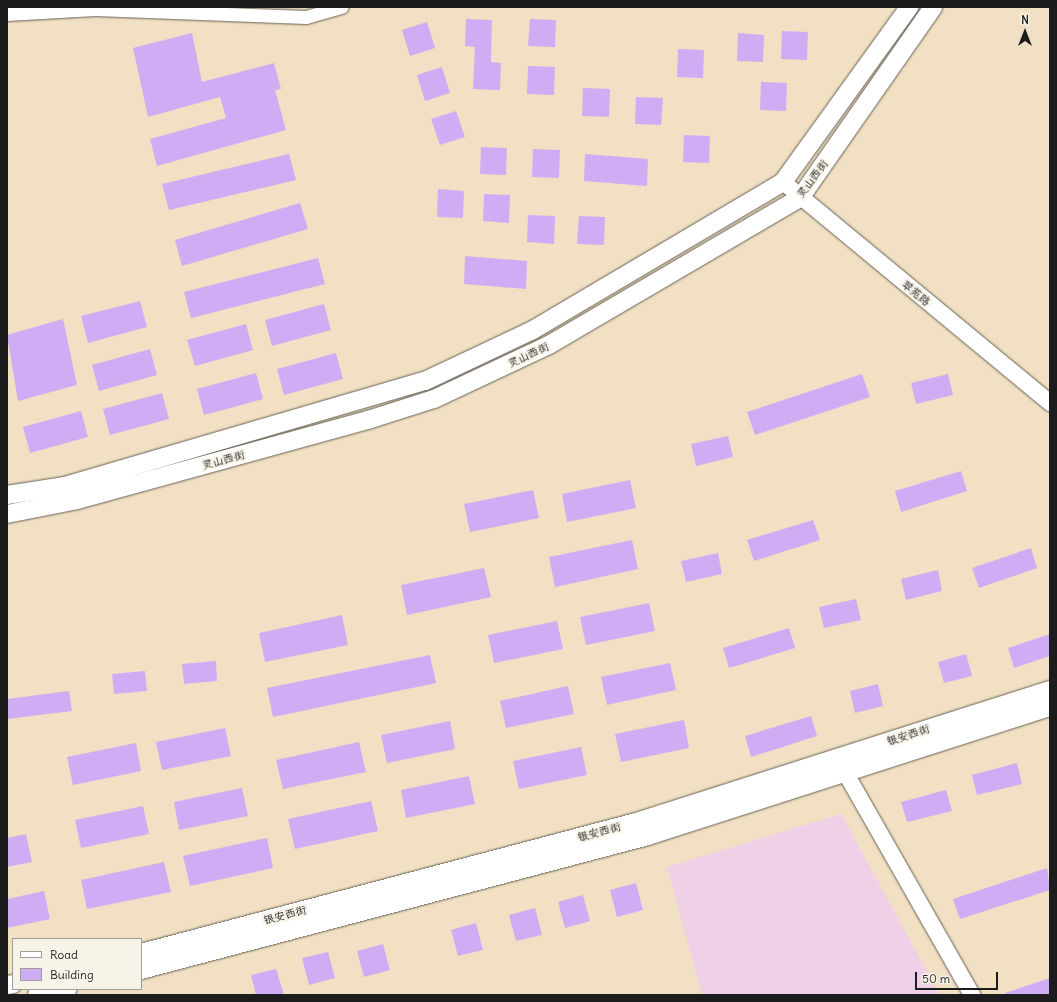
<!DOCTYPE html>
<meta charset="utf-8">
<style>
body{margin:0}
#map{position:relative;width:1057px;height:1002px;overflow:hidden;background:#f1e0c3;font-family:Delius,"LXGW WenKai TC",sans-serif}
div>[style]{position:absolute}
.built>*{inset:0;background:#efd0e6}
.building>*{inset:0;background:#cfadf4}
.roads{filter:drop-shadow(0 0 1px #676156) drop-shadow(0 0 1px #676156)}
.minor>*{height:13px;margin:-6.5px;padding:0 6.5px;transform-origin:6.5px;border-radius:6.5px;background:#fff}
.tertiary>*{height:16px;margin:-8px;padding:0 8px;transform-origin:8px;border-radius:8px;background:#fff}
.secondary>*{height:18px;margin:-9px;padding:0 9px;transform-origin:9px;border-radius:9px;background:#fff}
span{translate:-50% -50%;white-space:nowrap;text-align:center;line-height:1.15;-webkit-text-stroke:4px #f7f3e8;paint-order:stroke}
.street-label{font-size:11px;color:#1c1c1c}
.frame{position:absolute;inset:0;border:8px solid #1c1c1c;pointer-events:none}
.legend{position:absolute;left:12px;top:938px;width:130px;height:52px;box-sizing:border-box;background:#f7f3e8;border:1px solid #9f9d96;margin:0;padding:5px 7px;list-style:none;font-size:12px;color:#1c1c1c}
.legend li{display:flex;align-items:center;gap:8px;height:20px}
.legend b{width:20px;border:1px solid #9f9d96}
.north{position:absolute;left:1005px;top:12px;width:40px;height:40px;-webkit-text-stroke:3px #f7f3e8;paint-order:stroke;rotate:0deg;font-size:11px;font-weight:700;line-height:16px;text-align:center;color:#1c1c1c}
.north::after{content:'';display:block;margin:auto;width:14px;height:18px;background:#1c1c1c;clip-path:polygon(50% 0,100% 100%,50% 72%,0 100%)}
.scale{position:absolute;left:915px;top:972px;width:83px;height:18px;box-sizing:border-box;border:2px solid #1c1c1c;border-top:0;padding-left:5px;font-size:12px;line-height:14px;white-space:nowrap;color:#1c1c1c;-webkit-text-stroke:3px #f7f3e8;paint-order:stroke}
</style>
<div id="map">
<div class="built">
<i style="clip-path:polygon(841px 814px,940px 995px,702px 995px,667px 867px)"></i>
</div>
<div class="building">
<i style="clip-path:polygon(466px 19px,492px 20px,491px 62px,501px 63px,500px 90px,473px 89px,475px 47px,465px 46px)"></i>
<i style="clip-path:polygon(530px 19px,556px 20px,555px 47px,528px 46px)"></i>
<i style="clip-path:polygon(427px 22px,435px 48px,410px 56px,402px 30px)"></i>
<i style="clip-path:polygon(782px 31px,808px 32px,807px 60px,781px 59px)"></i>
<i style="clip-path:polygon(192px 33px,202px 82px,274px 63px,281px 89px,275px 90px,286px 130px,157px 166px,150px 139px,226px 118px,220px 97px,148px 117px,133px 48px)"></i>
<i style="clip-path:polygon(738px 33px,764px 35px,763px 62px,737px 61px)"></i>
<i style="clip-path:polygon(678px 49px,704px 50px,703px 78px,677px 77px)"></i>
<i style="clip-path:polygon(528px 66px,555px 67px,554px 95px,527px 94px)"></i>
<i style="clip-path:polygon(442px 67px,450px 93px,425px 101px,417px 75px)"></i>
<i style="clip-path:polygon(761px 82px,787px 83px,786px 111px,760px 110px)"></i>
<i style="clip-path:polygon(583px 88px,610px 89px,609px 117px,582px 116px)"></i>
<i style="clip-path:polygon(636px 97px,663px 98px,661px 125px,635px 124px)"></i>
<i style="clip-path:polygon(456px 111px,465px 137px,440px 145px,431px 119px)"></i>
<i style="clip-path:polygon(684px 135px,710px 136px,709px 163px,683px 162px)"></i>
<i style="clip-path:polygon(481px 147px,507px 148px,506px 175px,480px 174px)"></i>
<i style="clip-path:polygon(533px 149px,560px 150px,559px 178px,532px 177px)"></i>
<i style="clip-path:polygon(289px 154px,296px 180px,169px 210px,162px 184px)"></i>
<i style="clip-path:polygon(585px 154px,648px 159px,647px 186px,584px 181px)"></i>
<i style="clip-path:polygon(438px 189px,464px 191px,463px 218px,437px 217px)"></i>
<i style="clip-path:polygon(484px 194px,510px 195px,509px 223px,483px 221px)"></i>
<i style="clip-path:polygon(300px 203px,308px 229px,182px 266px,175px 240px)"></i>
<i style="clip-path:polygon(528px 215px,555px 216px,554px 244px,527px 242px)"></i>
<i style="clip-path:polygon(579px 216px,605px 217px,604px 245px,577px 244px)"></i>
<i style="clip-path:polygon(465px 256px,527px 261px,526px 289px,464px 284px)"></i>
<i style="clip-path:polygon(318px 258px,325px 284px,191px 318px,184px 292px)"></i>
<i style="clip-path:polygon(140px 301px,147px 327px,88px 343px,81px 316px)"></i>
<i style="clip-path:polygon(324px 304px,331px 330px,272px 346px,265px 320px)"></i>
<i style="clip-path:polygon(63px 319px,77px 385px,18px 401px,7px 335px)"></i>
<i style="clip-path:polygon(246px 324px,253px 350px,195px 366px,187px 340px)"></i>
<i style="clip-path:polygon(150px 349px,157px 375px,99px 391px,92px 365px)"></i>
<i style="clip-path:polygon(336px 353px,343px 379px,284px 395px,277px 369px)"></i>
<i style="clip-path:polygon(256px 373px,263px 399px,204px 415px,197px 389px)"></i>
<i style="clip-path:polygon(862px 374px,870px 397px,755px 435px,747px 412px)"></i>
<i style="clip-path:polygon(948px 374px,953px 395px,916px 404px,911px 383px)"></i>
<i style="clip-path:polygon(162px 393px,169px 419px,110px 435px,103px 409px)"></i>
<i style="clip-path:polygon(81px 411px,88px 437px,30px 453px,23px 427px)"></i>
<i style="clip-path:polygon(728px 436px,733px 457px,696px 466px,691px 444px)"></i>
<i style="clip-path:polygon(961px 471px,967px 491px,901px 512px,895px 491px)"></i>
<i style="clip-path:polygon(630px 480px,636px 508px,567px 522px,562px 494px)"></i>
<i style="clip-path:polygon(533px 490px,539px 518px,470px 532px,464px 504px)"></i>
<i style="clip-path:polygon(813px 520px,820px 540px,754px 561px,747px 540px)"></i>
<i style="clip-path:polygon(632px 540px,638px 569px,555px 587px,549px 557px)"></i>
<i style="clip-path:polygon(1031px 548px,1037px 568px,979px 588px,972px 568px)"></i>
<i style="clip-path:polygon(718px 553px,722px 574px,686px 582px,681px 561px)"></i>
<i style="clip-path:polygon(484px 568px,491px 597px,407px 615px,401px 585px)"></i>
<i style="clip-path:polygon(938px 570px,942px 591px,906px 600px,901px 579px)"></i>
<i style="clip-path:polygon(856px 599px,861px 620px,824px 628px,819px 607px)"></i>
<i style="clip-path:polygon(649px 603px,655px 631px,586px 645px,580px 617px)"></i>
<i style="clip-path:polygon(342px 615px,348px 645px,265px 662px,259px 633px)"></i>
<i style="clip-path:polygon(557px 621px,563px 649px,494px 663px,488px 635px)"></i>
<i style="clip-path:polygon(789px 628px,795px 648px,729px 668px,723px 648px)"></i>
<i style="clip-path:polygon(1050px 634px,1050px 656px,1014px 668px,1008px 648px)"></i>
<i style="clip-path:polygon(966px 654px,972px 676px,944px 683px,938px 662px)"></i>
<i style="clip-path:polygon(430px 655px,436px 683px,273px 717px,267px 688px)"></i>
<i style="clip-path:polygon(216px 661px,217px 681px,184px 684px,182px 664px)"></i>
<i style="clip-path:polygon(670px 663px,676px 690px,607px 705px,601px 677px)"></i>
<i style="clip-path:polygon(145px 671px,147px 691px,114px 694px,112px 674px)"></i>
<i style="clip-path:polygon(878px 684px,883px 706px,855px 713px,850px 691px)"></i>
<i style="clip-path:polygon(568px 686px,574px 714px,506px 728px,500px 701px)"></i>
<i style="clip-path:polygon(69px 691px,72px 711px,7px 719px,7px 699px)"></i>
<i style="clip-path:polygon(811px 716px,817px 736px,751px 757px,745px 736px)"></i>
<i style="clip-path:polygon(684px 720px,689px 748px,621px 762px,615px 734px)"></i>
<i style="clip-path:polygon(450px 721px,455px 749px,387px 763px,381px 735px)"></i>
<i style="clip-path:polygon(225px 728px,231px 756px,162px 770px,156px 742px)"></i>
<i style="clip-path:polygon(359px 742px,366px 772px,283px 789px,276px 760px)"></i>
<i style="clip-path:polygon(136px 743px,141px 771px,73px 785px,67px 757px)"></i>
<i style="clip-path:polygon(581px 747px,587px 775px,519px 789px,513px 761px)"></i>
<i style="clip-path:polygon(1017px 763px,1022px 784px,977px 795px,972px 775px)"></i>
<i style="clip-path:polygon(469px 776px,475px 804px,406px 818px,401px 790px)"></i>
<i style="clip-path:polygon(242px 788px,248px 816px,179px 830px,174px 802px)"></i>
<i style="clip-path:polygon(946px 790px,952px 811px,907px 822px,901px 802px)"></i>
<i style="clip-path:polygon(371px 801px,378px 831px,295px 849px,288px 819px)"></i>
<i style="clip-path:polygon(143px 806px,149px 834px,81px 848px,75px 820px)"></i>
<i style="clip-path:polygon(26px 834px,32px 862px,7px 867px,7px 838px)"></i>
<i style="clip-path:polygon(267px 838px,273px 868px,190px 886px,183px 856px)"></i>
<i style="clip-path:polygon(164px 862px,171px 892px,87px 909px,81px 880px)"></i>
<i style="clip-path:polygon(1047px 868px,1050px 890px,960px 919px,953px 899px)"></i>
<i style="clip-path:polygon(636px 883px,643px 910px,617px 917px,610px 890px)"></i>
<i style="clip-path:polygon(44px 891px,50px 919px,7px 928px,7px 899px)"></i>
<i style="clip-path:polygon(583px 895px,590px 921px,565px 928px,558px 902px)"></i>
<i style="clip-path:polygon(535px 908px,542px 935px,516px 941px,509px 915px)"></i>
<i style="clip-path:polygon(476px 923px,483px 950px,458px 956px,451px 930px)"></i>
<i style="clip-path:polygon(383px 944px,390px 970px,364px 977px,357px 951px)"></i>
<i style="clip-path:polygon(328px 952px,335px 978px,309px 985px,302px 958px)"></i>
<i style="clip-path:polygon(276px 969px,284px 995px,256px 995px,251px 975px)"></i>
<i style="clip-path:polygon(1050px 978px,1050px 995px,1005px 995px,1005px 993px)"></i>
</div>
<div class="roads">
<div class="minor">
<i style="left:7px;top:14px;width:88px;rotate:-3.3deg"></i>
<i style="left:95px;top:9px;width:211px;rotate:2.2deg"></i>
<i style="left:306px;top:17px;width:37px;rotate:-16deg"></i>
</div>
<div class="tertiary">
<i style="left:783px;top:182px;width:347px;rotate:39.6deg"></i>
<i style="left:845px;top:772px;width:257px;rotate:60.3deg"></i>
</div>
<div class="secondary">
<i style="left:7px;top:495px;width:59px;rotate:-8.8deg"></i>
<i style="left:65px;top:486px;width:375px;rotate:-16.3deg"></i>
<i style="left:425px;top:381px;width:119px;rotate:-25.3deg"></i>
<i style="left:533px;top:330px;width:291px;rotate:-30.6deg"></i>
<i style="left:783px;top:182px;width:216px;rotate:-54.2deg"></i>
<i style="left:7px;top:514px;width:71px;rotate:-11.3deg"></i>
<i style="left:77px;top:500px;width:302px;rotate:-15.4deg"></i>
<i style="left:368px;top:420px;width:69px;rotate:-17.7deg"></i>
<i style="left:434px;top:399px;width:127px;rotate:-25.2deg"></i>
<i style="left:549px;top:345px;width:291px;rotate:-30.4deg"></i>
<i style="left:800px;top:198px;width:233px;rotate:-55.1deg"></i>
<i style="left:141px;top:953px;width:512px;rotate:-14.82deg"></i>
<i style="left:636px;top:822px;width:435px;rotate:-17.7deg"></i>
<i style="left:141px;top:970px;width:524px;rotate:-14.8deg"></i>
<i style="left:648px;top:836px;width:422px;rotate:-17.8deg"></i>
<i style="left:7px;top:985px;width:6px;rotate:-9deg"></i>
<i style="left:37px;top:995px;width:31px;rotate:-11deg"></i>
</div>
</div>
<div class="street-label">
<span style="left:812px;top:179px;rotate:-53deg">灵山西街</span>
<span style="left:916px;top:293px;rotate:39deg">翠苑路</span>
<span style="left:528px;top:355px;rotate:-25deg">灵山西街</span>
<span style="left:223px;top:460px;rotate:-15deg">灵山西街</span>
<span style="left:908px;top:735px;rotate:-18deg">银安西街</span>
<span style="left:599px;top:832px;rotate:-15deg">银安西街</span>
<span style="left:285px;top:915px;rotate:-15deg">银安西街</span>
</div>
<div class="frame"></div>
<ul class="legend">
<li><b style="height:5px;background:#fff"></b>Road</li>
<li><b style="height:11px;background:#cfadf4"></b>Building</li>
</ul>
<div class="north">N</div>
<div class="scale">50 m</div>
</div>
